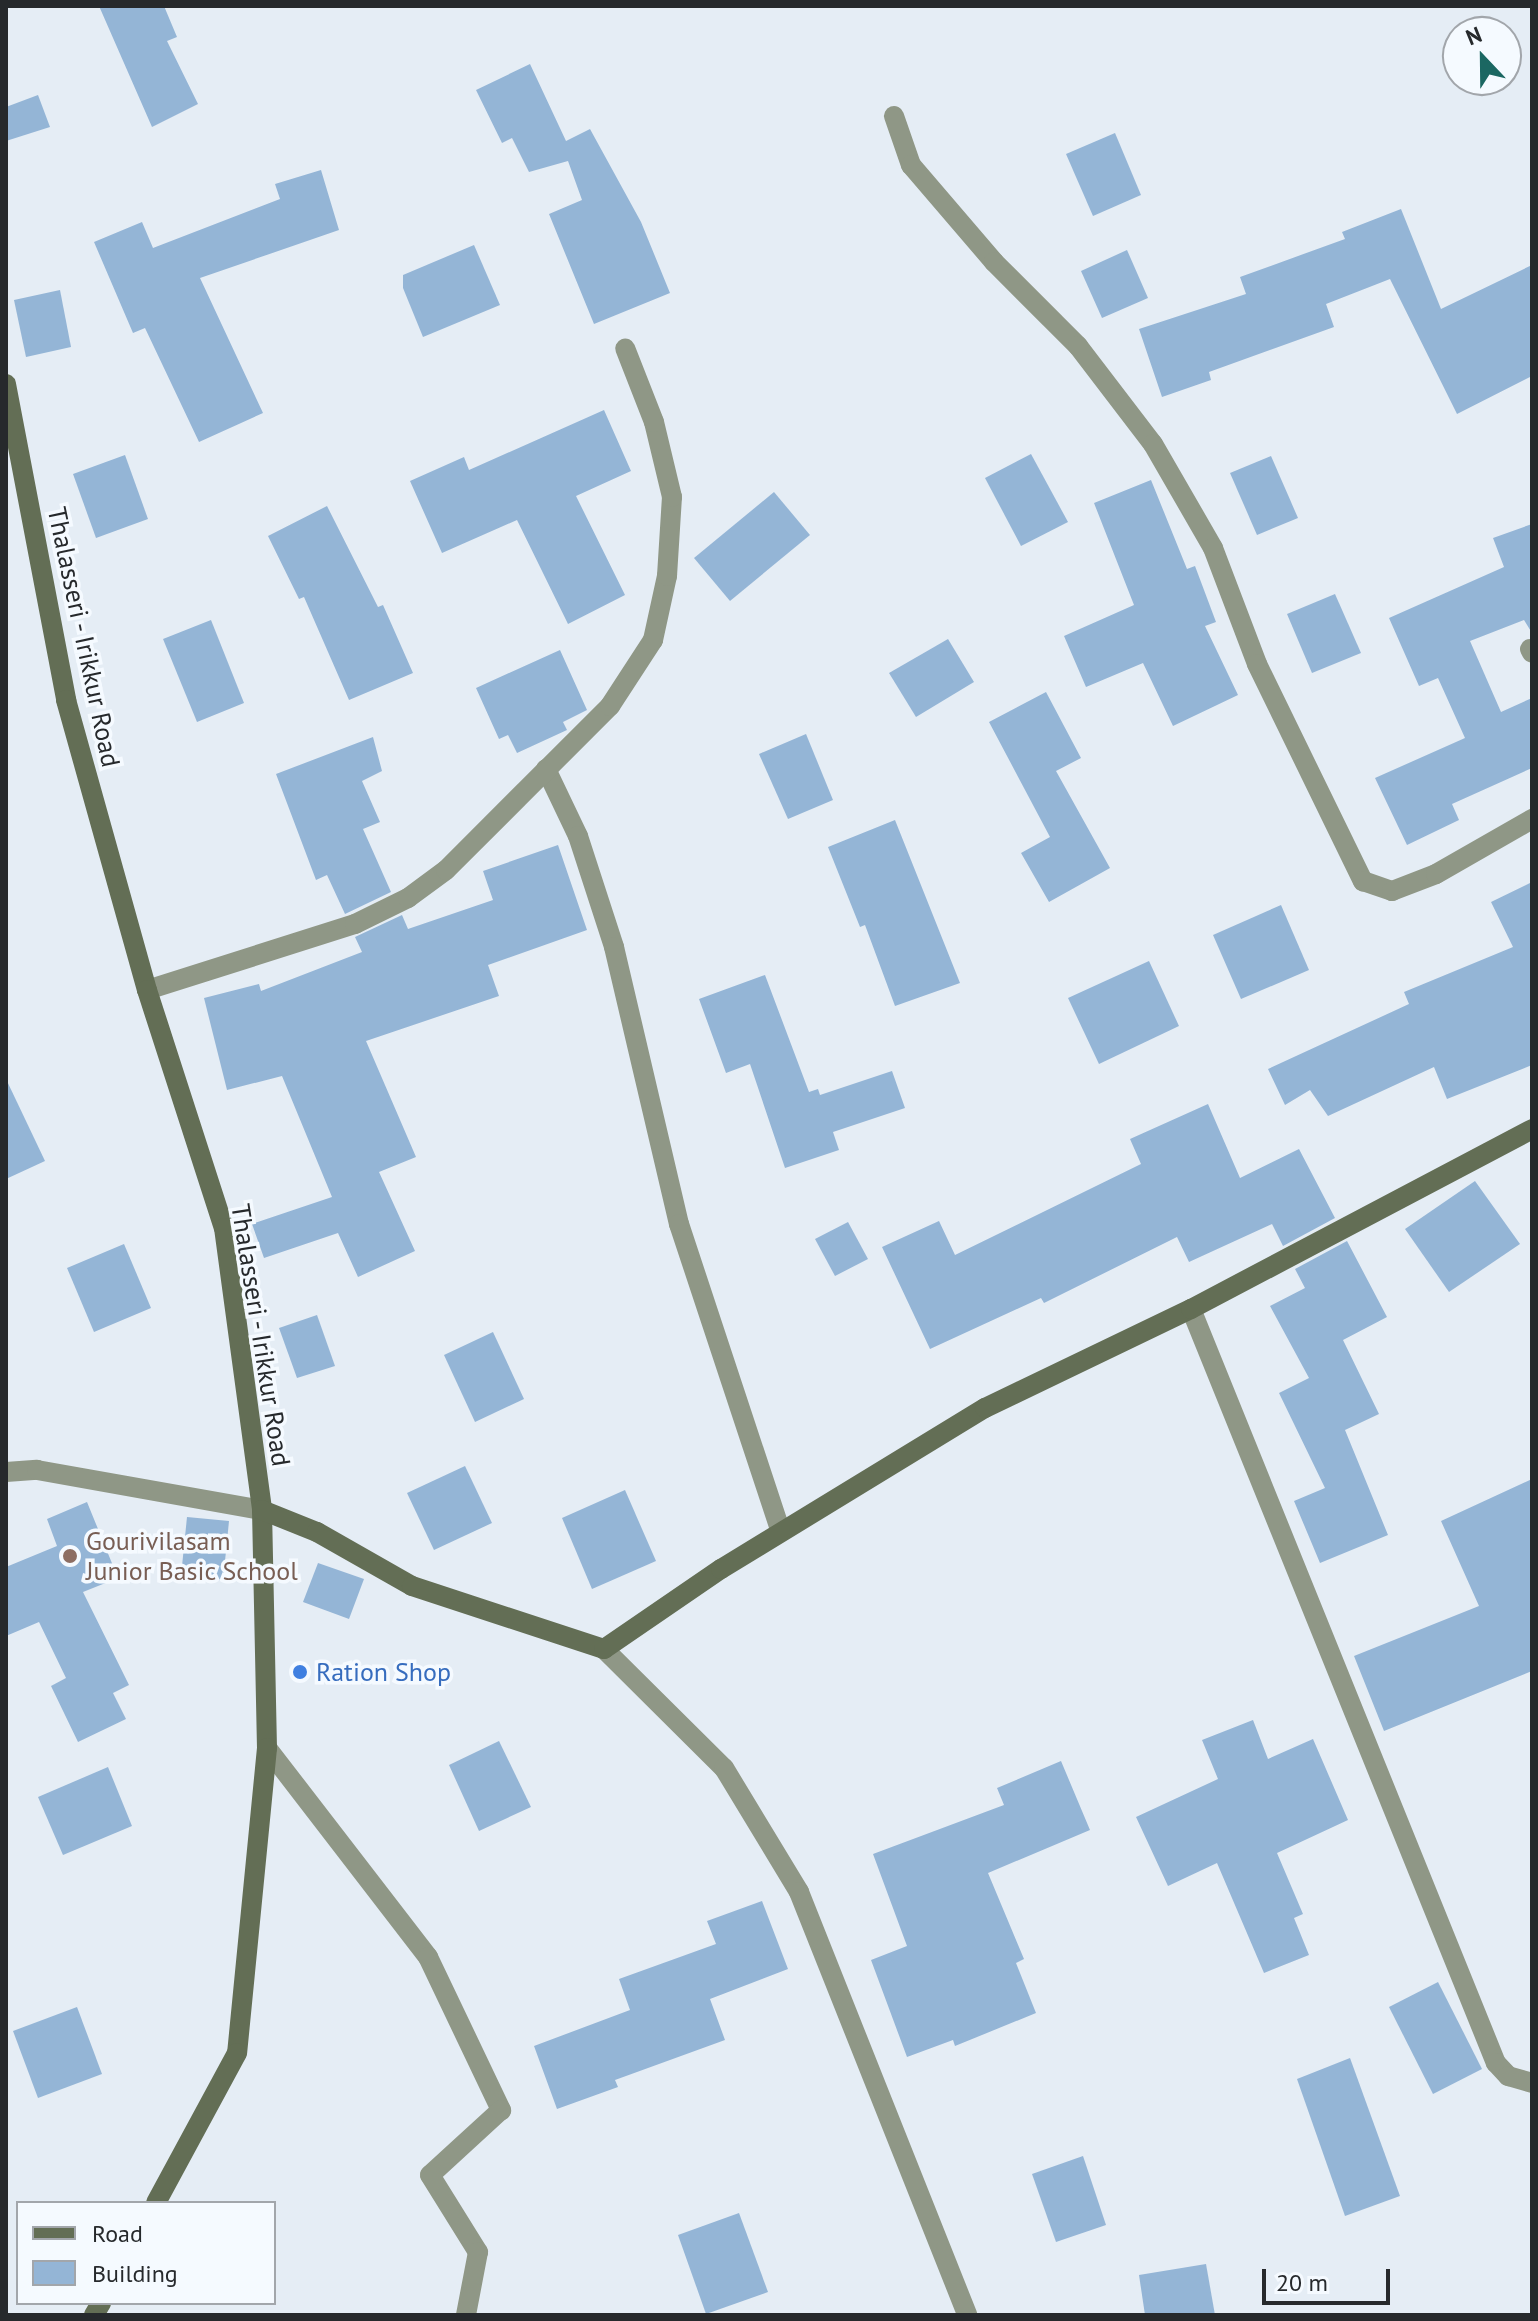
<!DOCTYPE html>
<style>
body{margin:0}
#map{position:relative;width:1538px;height:2321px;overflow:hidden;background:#e5edf5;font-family:"PT Sans",sans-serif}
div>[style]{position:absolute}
.building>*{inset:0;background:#94b5d6}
.street>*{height:20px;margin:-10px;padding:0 10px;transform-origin:10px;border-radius:10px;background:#8f9786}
.secondary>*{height:20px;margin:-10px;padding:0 10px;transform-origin:10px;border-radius:10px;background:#636e55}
.dots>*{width:22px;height:22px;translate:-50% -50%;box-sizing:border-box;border:4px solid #f5faff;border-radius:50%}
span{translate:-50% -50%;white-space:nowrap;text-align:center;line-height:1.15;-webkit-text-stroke:7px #f5faff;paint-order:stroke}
.street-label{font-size:26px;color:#26292c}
.education-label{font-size:26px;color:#785e54}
.left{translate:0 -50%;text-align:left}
.shop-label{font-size:26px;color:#366cbe}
.frame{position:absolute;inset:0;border:8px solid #26292c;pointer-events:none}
.legend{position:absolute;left:16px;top:2201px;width:260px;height:104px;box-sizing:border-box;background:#f5faff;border:2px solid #a2a6ab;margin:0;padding:10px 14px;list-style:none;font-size:24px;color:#26292c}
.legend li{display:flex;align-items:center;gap:16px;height:40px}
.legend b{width:40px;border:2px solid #a2a6ab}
.north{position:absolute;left:1442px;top:16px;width:80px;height:80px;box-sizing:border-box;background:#f5faff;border:2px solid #a2a6ab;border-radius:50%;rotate:338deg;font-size:22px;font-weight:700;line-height:32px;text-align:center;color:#26292c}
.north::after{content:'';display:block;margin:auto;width:28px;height:36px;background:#1b6762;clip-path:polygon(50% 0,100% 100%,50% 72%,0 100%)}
.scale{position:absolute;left:1262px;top:2269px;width:128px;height:36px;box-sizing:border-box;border:4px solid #26292c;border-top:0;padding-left:10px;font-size:24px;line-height:28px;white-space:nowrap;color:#26292c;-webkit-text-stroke:6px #f5faff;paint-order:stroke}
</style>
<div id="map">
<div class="building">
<i style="clip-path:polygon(99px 6px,164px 6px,177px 37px,167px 41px,198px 104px,152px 127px)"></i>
<i style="clip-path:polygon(530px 64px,566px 141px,590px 129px,641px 222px,670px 293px,594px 324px,549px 214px,582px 200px,568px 161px,529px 172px,512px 138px,502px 143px,476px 90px)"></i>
<i style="clip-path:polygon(38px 95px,50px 127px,6px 141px,6px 107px)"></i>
<i style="clip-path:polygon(1115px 133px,1141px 195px,1093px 216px,1066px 154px)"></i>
<i style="clip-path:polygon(321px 170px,339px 230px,200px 278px,263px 413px,199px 442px,145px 328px,133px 333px,94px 242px,142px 222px,153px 248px,280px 199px,275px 184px)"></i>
<i style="clip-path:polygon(1401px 209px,1441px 309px,1532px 265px,1532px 376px,1457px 414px,1390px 279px,1326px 304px,1334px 327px,1209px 372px,1211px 380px,1162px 397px,1139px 329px,1246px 294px,1240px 277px,1345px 239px,1342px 232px)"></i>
<i style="clip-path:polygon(474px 245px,500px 305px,423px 337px,403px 288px,403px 275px)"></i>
<i style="clip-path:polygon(1127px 250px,1148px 298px,1102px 318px,1081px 271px)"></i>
<i style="clip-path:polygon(60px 290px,71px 347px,26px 357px,14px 300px)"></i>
<i style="clip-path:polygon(604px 410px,631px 471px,576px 496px,625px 595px,568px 624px,517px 520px,442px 553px,410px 481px,464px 457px,469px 470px)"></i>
<i style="clip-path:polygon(1031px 454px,1068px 522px,1021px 546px,985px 478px)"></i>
<i style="clip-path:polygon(125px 455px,148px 519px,96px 538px,73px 474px)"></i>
<i style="clip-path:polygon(1271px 456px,1298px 518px,1257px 535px,1230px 473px)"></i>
<i style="clip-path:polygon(1151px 480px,1187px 569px,1195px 566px,1216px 622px,1205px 626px,1238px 695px,1173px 726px,1143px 663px,1086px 687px,1064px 636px,1134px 605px,1094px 503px)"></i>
<i style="clip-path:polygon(774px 492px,810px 535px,730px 601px,694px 558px)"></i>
<i style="clip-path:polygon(327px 506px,378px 607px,383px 605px,413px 673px,349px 700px,304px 597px,299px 599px,268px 536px)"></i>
<i style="clip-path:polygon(1532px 524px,1532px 633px,1524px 620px,1470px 641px,1501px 712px,1532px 698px,1532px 768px,1452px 804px,1459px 820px,1407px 845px,1375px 778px,1465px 738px,1438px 678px,1419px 686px,1389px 618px,1504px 567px,1493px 538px)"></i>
<i style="clip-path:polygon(1335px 594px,1361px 653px,1312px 673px,1287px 614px)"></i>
<i style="clip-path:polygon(211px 620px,244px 703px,197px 722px,163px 639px)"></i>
<i style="clip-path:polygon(948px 639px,974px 682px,916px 717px,889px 673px)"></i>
<i style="clip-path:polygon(560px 650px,587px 710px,563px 722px,567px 730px,517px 753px,508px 735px,499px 739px,476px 688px)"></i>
<i style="clip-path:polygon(1046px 692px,1081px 758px,1056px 771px,1110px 868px,1049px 902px,1021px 853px,1050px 837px,989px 722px)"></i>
<i style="clip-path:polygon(806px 734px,833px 800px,788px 819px,759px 754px)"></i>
<i style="clip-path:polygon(373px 737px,382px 771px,362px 781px,380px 822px,363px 829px,391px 892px,345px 914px,327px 875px,316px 880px,276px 774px)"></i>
<i style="clip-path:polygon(895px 820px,960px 983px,895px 1006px,865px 925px,860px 927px,828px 847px)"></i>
<i style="clip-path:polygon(558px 845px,587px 930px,488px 965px,499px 996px,366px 1041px,416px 1157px,379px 1172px,415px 1251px,358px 1277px,338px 1233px,264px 1258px,252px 1224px,332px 1197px,282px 1076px,227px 1090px,204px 998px,259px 984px,261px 991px,362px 952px,355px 937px,402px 915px,408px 929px,493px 900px,483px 871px)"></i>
<i style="clip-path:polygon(1532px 882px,1532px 1065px,1447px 1099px,1434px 1067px,1328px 1116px,1310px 1090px,1285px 1105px,1268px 1069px,1409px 1004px,1404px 992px,1513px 947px,1491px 902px)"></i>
<i style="clip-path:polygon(1281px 905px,1309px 970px,1241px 999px,1213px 935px)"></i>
<i style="clip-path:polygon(1149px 961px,1179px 1026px,1099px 1064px,1068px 998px)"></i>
<i style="clip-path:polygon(765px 975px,809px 1092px,818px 1089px,820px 1095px,892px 1071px,905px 1108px,833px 1132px,839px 1150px,785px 1168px,750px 1064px,726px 1073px,699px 999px)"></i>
<i style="clip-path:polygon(6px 1079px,45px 1161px,6px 1179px)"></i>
<i style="clip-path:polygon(1208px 1104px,1240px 1178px,1299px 1149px,1335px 1218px,1283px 1246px,1272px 1224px,1189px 1262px,1177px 1237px,1044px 1303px,1041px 1298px,930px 1349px,882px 1247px,939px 1221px,955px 1255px,1141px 1164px,1130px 1139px)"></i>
<i style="clip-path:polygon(1475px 1181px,1520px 1244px,1449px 1292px,1405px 1229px)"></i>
<i style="clip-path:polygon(848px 1222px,868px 1259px,835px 1276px,815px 1239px)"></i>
<i style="clip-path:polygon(1347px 1241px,1387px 1317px,1343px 1340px,1379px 1414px,1345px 1430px,1388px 1535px,1320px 1563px,1294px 1501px,1325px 1488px,1279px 1393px,1309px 1378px,1270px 1306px,1305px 1288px,1295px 1269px)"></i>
<i style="clip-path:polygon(124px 1244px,151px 1308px,94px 1332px,67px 1268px)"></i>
<i style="clip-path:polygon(317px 1315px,335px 1366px,297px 1378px,279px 1328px)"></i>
<i style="clip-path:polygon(493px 1332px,524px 1399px,475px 1422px,444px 1355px)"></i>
<i style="clip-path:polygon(465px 1466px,492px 1523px,434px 1550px,407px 1493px)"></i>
<i style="clip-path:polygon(1532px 1479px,1532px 1671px,1384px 1731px,1354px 1656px,1479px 1606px,1441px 1521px)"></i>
<i style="clip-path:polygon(625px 1490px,656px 1561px,592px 1589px,562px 1518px)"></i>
<i style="clip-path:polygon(87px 1502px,118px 1578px,83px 1592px,129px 1685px,113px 1693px,126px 1719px,78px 1742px,51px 1686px,66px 1678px,39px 1622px,6px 1636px,6px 1567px,57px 1546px,47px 1519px)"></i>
<i style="clip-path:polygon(187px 1517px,229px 1521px,223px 1581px,181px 1576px)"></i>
<i style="clip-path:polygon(318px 1563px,364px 1579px,349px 1619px,303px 1602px)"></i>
<i style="clip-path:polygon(1253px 1720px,1268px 1759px,1313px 1739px,1348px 1820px,1277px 1853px,1303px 1914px,1294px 1918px,1309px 1955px,1264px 1973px,1217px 1863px,1168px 1886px,1136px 1817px,1218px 1779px,1202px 1740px)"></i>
<i style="clip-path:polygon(499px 1741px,531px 1807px,479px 1831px,449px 1765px)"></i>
<i style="clip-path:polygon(1061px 1761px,1090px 1830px,988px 1873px,1024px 1959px,1016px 1963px,1036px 2013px,955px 2046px,953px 2040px,907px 2057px,871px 1960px,907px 1946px,873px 1854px,1004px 1805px,997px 1788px)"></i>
<i style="clip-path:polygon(108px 1767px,132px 1826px,63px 1855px,38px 1797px)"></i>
<i style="clip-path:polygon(762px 1901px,788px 1969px,710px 1999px,725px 2040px,615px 2080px,618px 2087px,557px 2109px,534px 2046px,630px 2010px,619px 1979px,716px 1944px,707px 1921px)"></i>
<i style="clip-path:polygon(1438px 1982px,1482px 2069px,1433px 2094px,1389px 2007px)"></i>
<i style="clip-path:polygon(77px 2007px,102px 2074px,38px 2098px,13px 2031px)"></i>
<i style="clip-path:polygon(1350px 2058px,1400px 2196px,1345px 2216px,1297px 2079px)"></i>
<i style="clip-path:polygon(1083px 2156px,1106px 2225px,1056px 2242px,1032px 2174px)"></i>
<i style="clip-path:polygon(739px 2213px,768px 2292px,706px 2314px,678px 2235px)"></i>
<i style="clip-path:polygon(1206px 2264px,1215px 2315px,1145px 2315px,1139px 2275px)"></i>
</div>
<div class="street">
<i style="left:894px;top:116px;width:52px;rotate:70.9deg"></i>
<i style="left:911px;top:165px;width:128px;rotate:49.4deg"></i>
<i style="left:994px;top:262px;width:119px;rotate:45deg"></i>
<i style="left:1078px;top:346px;width:123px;rotate:52.6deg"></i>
<i style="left:1153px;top:444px;width:120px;rotate:60deg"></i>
<i style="left:1213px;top:548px;width:124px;rotate:69.2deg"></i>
<i style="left:1257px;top:664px;width:242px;rotate:64deg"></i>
<i style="left:1363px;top:881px;width:31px;rotate:19deg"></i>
<i style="left:1392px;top:891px;width:47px;rotate:-21.1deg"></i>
<i style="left:1436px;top:874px;width:111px;rotate:-29.8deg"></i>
<i style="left:1530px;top:649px;width:4px;rotate:63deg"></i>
<i style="left:546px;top:769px;width:74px;rotate:64.5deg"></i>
<i style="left:578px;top:836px;width:117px;rotate:72deg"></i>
<i style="left:614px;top:947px;width:285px;rotate:76.8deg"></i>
<i style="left:679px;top:1224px;width:324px;rotate:71.7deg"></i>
<i style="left:147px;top:990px;width:218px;rotate:-17.6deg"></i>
<i style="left:355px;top:924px;width:59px;rotate:-26.1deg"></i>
<i style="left:408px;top:898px;width:47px;rotate:-36.4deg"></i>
<i style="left:446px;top:870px;width:232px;rotate:-45deg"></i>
<i style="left:610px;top:706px;width:79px;rotate:-56.9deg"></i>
<i style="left:653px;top:640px;width:66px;rotate:-77.7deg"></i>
<i style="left:667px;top:576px;width:79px;rotate:-86.4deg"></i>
<i style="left:672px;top:497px;width:77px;rotate:-103.5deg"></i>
<i style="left:654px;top:422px;width:79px;rotate:-111.4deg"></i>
<i style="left:1191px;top:1309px;width:813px;rotate:67.98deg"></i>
<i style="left:1496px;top:2063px;width:18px;rotate:47deg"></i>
<i style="left:1508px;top:2076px;width:25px;rotate:16deg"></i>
<i style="left:6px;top:1472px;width:31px;rotate:-4deg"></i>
<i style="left:37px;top:1470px;width:229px;rotate:10.1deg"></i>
<i style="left:604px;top:1649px;width:169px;rotate:44.8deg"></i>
<i style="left:724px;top:1768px;width:145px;rotate:58.8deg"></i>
<i style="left:799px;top:1892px;width:455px;rotate:68.3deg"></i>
<i style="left:267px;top:1748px;width:264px;rotate:52.4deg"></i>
<i style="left:428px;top:1957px;width:170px;rotate:64.5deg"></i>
<i style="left:501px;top:2110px;width:96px;rotate:137.5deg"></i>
<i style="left:430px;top:2175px;width:91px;rotate:58.1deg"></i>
<i style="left:478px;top:2252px;width:64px;rotate:100.8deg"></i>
</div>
<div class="secondary">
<i style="left:6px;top:384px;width:322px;rotate:79.2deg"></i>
<i style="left:66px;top:700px;width:301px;rotate:74.4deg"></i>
<i style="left:147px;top:990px;width:250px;rotate:72.1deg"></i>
<i style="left:224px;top:1228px;width:285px;rotate:82.3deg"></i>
<i style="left:262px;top:1510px;width:238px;rotate:88.8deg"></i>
<i style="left:267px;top:1748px;width:306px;rotate:95.6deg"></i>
<i style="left:237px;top:2053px;width:170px;rotate:118.4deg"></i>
<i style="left:262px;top:1510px;width:59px;rotate:21.8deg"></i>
<i style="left:317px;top:1532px;width:109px;rotate:29.6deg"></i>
<i style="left:412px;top:1586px;width:202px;rotate:18.2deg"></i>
<i style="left:604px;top:1649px;width:142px;rotate:-34.4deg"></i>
<i style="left:721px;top:1569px;width:309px;rotate:-31.4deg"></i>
<i style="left:985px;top:1408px;width:229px;rotate:-25.7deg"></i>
<i style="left:1191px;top:1309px;width:386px;rotate:-27.8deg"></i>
<i style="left:94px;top:2315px;width:14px;rotate:-60deg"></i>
</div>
<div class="dots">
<i style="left:70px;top:1556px;background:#8d6e63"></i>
<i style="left:300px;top:1672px;background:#3f7fe0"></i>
</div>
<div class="street-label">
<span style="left:84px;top:637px;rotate:78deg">Thalasseri - Irikkur Road</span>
<span style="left:261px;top:1335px;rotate:81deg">Thalasseri - Irikkur Road</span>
</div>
<div class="education-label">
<span class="left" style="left:86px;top:1556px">Gourivilasam<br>Junior Basic School</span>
</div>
<div class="shop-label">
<span class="left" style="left:316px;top:1672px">Ration Shop</span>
</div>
<div class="frame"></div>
<ul class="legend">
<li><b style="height:10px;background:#636e55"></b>Road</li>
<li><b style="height:22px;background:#94b5d6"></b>Building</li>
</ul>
<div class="north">N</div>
<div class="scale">20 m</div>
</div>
